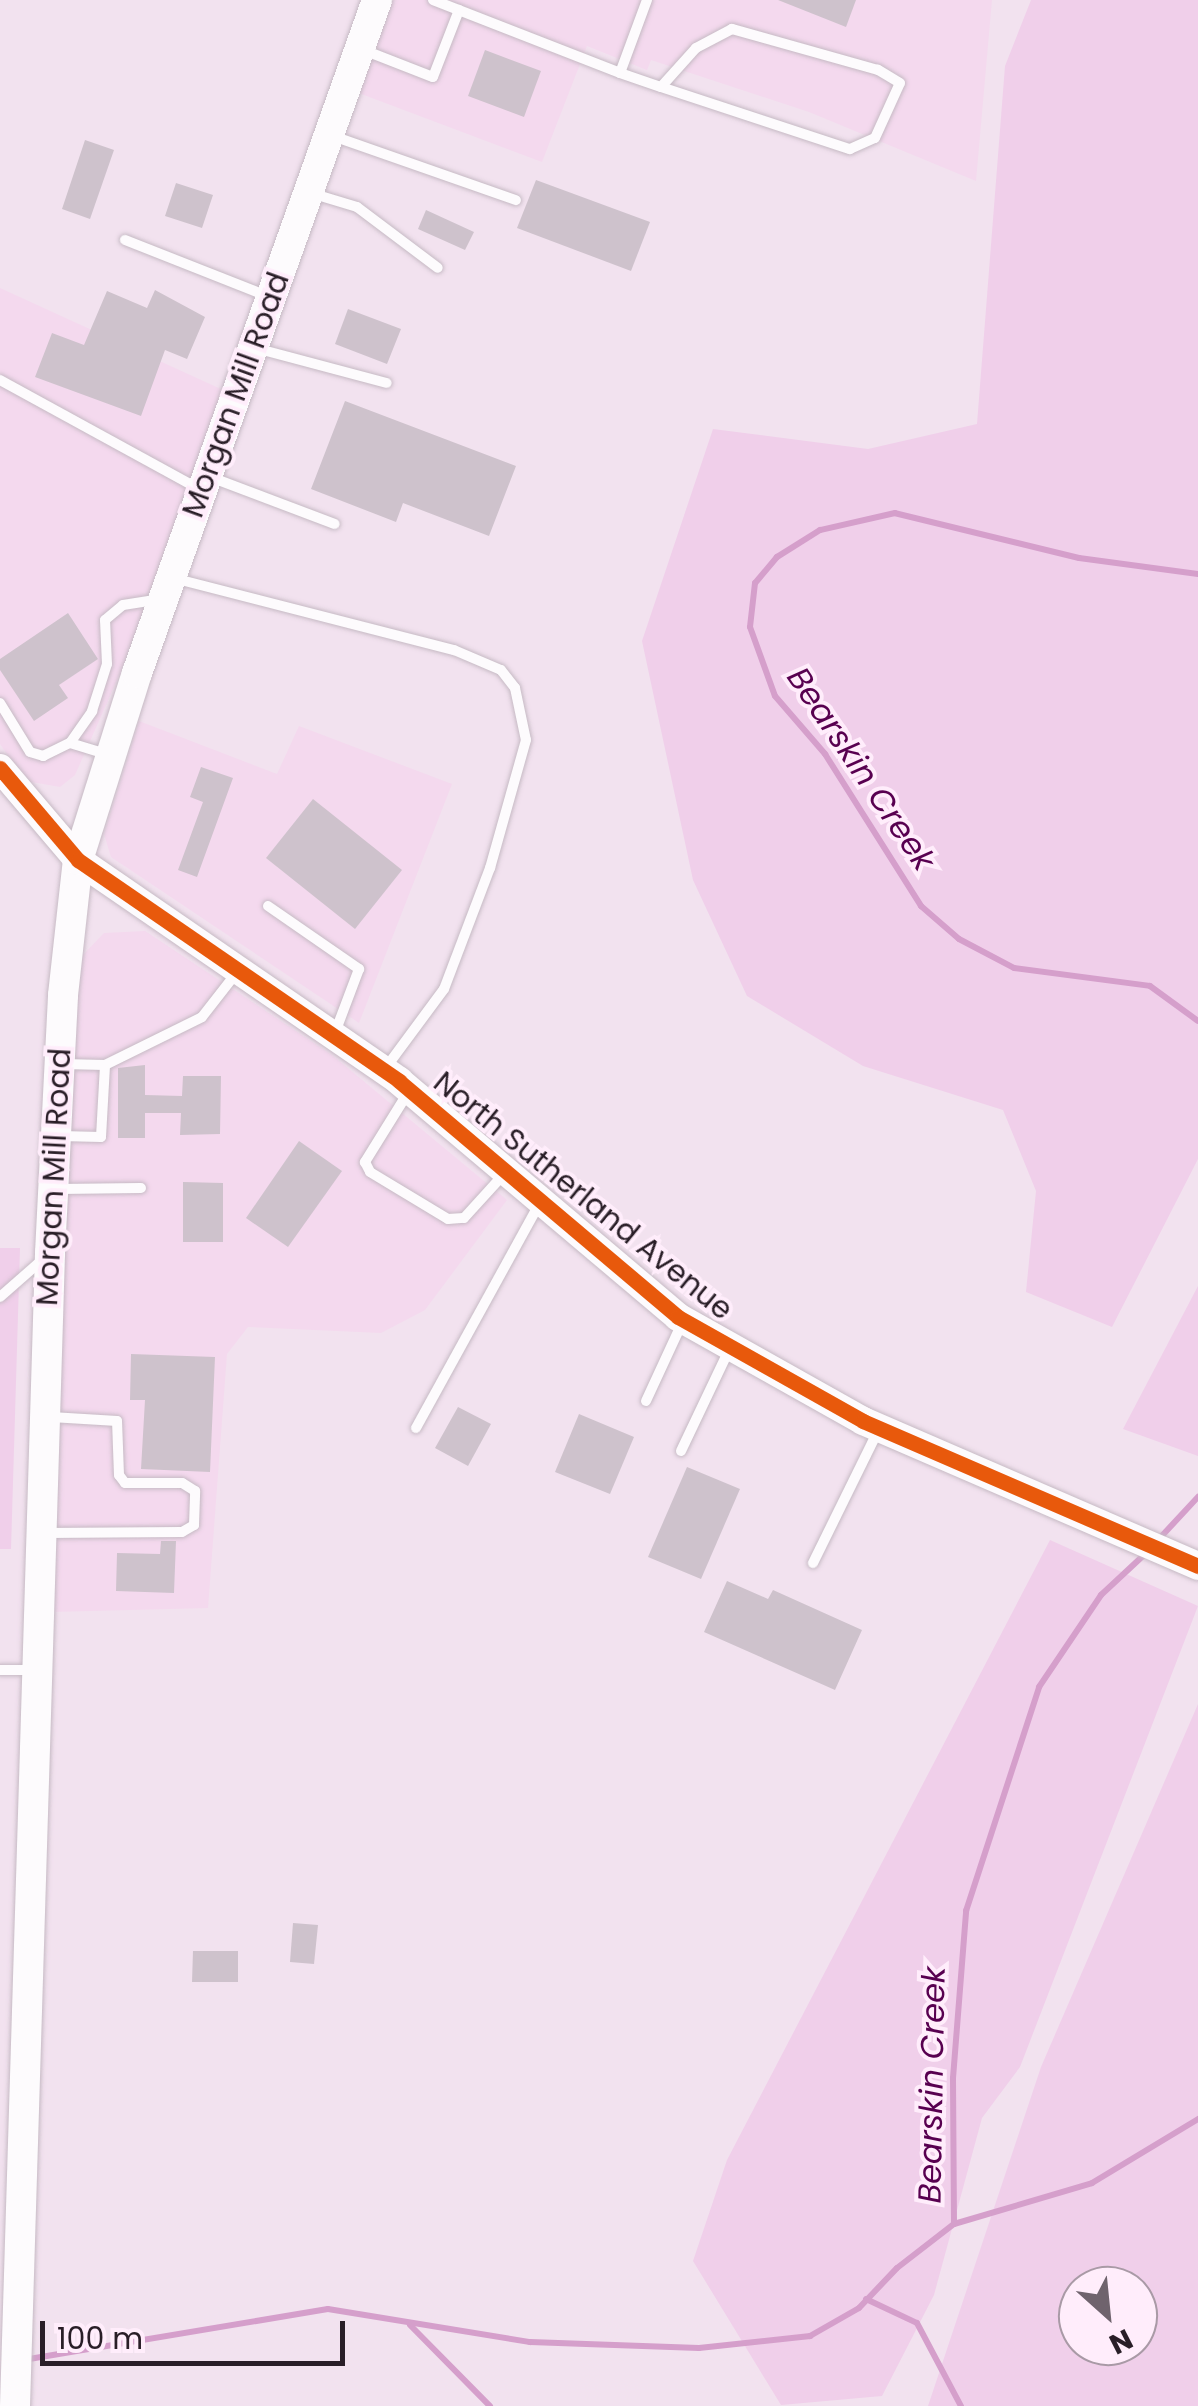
<!DOCTYPE html>
<style>
body{margin:0}
#map{position:relative;width:1198px;height:2406px;overflow:hidden;background:#f2e2ef;font-family:Poppins,sans-serif}
div>[style]{position:absolute}
.built>*{inset:0;background:#f4d9ee}
.green>*{inset:0;background:#f0cfea}
.stream>*{height:6px;margin:-3px;padding:0 3px;transform-origin:3px;border-radius:3px;background:#d59fcb}
.building>*{inset:0;background:#cec2cc}
.roads{filter:drop-shadow(0 0 2px #c6bac4) drop-shadow(0 0 2px #c6bac4)}
.lane>*{height:10px;margin:-5px;padding:0 5px;transform-origin:5px;border-radius:5px;background:#fdfbfd}
.secondary>*{height:28px;margin:-14px;padding:0 14px;transform-origin:14px;border-radius:14px;background:#fdfbfd}
.primary>*{height:30px;margin:-15px;padding:0 15px;transform-origin:15px;border-radius:15px;background:#fdfbfd}
.cycleway>*{height:15px;margin:-7.5px;padding:0 7.5px;transform-origin:7.5px;border-radius:7.5px;background:#e8590c}
span{translate:-50% -50%;white-space:nowrap;text-align:center;line-height:1.15;-webkit-text-stroke:8px #ffedfb;paint-order:stroke}
.street-label{font-size:30px;color:#291e27}
.water-label{font-size:32px;color:#580050;font-style:italic}
.north{position:absolute;left:1058px;top:2266px;width:100px;height:100px;box-sizing:border-box;background:#ffedfb;border:2px solid #a99aa6;border-radius:50%;rotate:153deg;font-size:28px;font-weight:700;line-height:40px;text-align:center;color:#291e27}
.north::after{content:'';display:block;margin:auto;width:35px;height:45px;background:#6f636d;clip-path:polygon(50% 0,100% 100%,50% 72%,0 100%)}
.scale{position:absolute;left:40px;top:2321px;width:305px;height:45px;box-sizing:border-box;border:5px solid #291e27;border-top:0;padding-left:12px;font-size:30px;line-height:35px;white-space:nowrap;color:#291e27;-webkit-text-stroke:8px #ffedfb;paint-order:stroke}
</style>
<div id="map">
<div class="built">
<i style="clip-path:polygon(392px 0,992px 0,976px 181px,809px 112px,651px 60px,647px 70px,587px 46px,542px 162px,356px 92px)"></i>
<i style="clip-path:polygon(0 288px,223px 390px,122px 669px,75px 775px,60px 787px,26px 781px,0 744px)"></i>
<i style="clip-path:polygon(139px 721px,277px 774px,299px 726px,452px 784px,359px 1023px,111px 857px,104px 834px)"></i>
<i style="clip-path:polygon(145px 931px,332px 1055px,507px 1200px,425px 1310px,381px 1333px,248px 1327px,227px 1354px,208px 1608px,52px 1612px,65px 1166px,79px 959px,104px 933px)"></i>
</div>
<div class="green">
<i style="clip-path:polygon(1031px 0,1198px 0,1198px 1159px,1112px 1327px,1026px 1292px,1036px 1191px,1003px 1110px,863px 1066px,747px 996px,693px 880px,642px 641px,713px 429px,868px 449px,977px 424px,1005px 66px)"></i>
<i style="clip-path:polygon(0 1248px,20px 1248px,11px 1549px,0 1549px)"></i>
<i style="clip-path:polygon(1198px 1286px,1198px 1456px,1123px 1429px)"></i>
<i style="clip-path:polygon(1050px 1540px,1198px 1606px,1020px 2067px,982px 2118px,934px 2295px,882px 2396px,781px 2405px,693px 2261px,727px 2160px)"></i>
<i style="clip-path:polygon(evenodd,1198px 1704px,1198px 2406px,928px 2406px,1041px 2067px,1198px 1704px,1078px 2286px,1138px 2286px,1138px 2346px,1078px 2346px,1078px 2286px)"></i>
</div>
<div class="stream">
<i style="left:1198px;top:574px;width:120px;rotate:-172.3deg"></i>
<i style="left:1079px;top:558px;width:189px;rotate:-166.3deg"></i>
<i style="left:895px;top:513px;width:77px;rotate:167.2deg"></i>
<i style="left:820px;top:530px;width:51px;rotate:147.9deg"></i>
<i style="left:777px;top:557px;width:34px;rotate:130deg"></i>
<i style="left:755px;top:583px;width:44px;rotate:96.5deg"></i>
<i style="left:750px;top:627px;width:73px;rotate:70.1deg"></i>
<i style="left:775px;top:696px;width:77px;rotate:49.2deg"></i>
<i style="left:825px;top:754px;width:180px;rotate:57.7deg"></i>
<i style="left:921px;top:906px;width:50px;rotate:41deg"></i>
<i style="left:959px;top:939px;width:62px;rotate:27.8deg"></i>
<i style="left:1014px;top:968px;width:137px;rotate:7.5deg"></i>
<i style="left:1150px;top:986px;width:59px;rotate:36.1deg"></i>
<i style="left:1158px;top:1540px;width:59px;rotate:-47.1deg"></i>
<i style="left:954px;top:2224px;width:144px;rotate:-16.5deg"></i>
<i style="left:1092px;top:2183px;width:124px;rotate:-31.1deg"></i>
<i style="left:866px;top:2299px;width:56px;rotate:25.2deg"></i>
<i style="left:917px;top:2323px;width:94px;rotate:62.1deg"></i>
<i style="left:410px;top:2325px;width:114px;rotate:45.4deg"></i>
<i style="left:23px;top:2360px;width:309px;rotate:-9.5deg"></i>
<i style="left:328px;top:2309px;width:205px;rotate:9.3deg"></i>
<i style="left:530px;top:2342px;width:169px;rotate:2deg"></i>
<i style="left:699px;top:2348px;width:112px;rotate:-6.2deg"></i>
<i style="left:810px;top:2336px;width:56px;rotate:-29.7deg"></i>
<i style="left:859px;top:2308px;width:55px;rotate:-46.5deg"></i>
<i style="left:897px;top:2268px;width:72px;rotate:-37.7deg"></i>
<i style="left:954px;top:2224px;width:146px;rotate:-90.4deg"></i>
<i style="left:953px;top:2078px;width:168px;rotate:-85.5deg"></i>
<i style="left:966px;top:1911px;width:236px;rotate:-71.9deg"></i>
<i style="left:1039px;top:1687px;width:111px;rotate:-56deg"></i>
<i style="left:1101px;top:1595px;width:62px;rotate:-43deg"></i>
</div>
<div class="building">
<i style="clip-path:polygon(778px 0,856px 0,846px 27px)"></i>
<i style="clip-path:polygon(485px 50px,541px 71px,524px 117px,468px 96px)"></i>
<i style="clip-path:polygon(85px 140px,114px 150px,90px 219px,62px 209px)"></i>
<i style="clip-path:polygon(536px 180px,650px 222px,631px 271px,517px 228px)"></i>
<i style="clip-path:polygon(176px 183px,213px 195px,202px 228px,165px 216px)"></i>
<i style="clip-path:polygon(426px 210px,474px 232px,465px 250px,418px 229px)"></i>
<i style="clip-path:polygon(155px 290px,205px 317px,187px 359px,165px 350px,141px 416px,35px 377px,52px 333px,84px 345px,107px 291px,147px 308px)"></i>
<i style="clip-path:polygon(348px 309px,401px 329px,387px 364px,335px 344px)"></i>
<i style="clip-path:polygon(345px 401px,516px 466px,489px 536px,403px 503px,396px 522px,311px 489px)"></i>
<i style="clip-path:polygon(68px 613px,98px 659px,59px 685px,68px 698px,34px 721px,0 670px,0 659px)"></i>
<i style="clip-path:polygon(201px 767px,233px 778px,197px 877px,178px 870px,203px 802px,190px 797px)"></i>
<i style="clip-path:polygon(313px 799px,402px 870px,355px 929px,266px 858px)"></i>
<i style="clip-path:polygon(145px 1065px,145px 1095px,182px 1096px,183px 1076px,221px 1076px,220px 1134px,180px 1135px,181px 1113px,145px 1113px,145px 1138px,118px 1138px,118px 1068px)"></i>
<i style="clip-path:polygon(299px 1141px,342px 1171px,288px 1247px,246px 1218px)"></i>
<i style="clip-path:polygon(183px 1182px,223px 1183px,223px 1242px,183px 1242px)"></i>
<i style="clip-path:polygon(131px 1354px,215px 1357px,210px 1472px,141px 1469px,145px 1400px,130px 1400px)"></i>
<i style="clip-path:polygon(458px 1407px,491px 1424px,468px 1466px,435px 1448px)"></i>
<i style="clip-path:polygon(579px 1414px,634px 1437px,610px 1494px,555px 1472px)"></i>
<i style="clip-path:polygon(687px 1467px,740px 1489px,701px 1579px,648px 1557px)"></i>
<i style="clip-path:polygon(161px 1541px,176px 1541px,174px 1593px,116px 1591px,117px 1553px,160px 1554px)"></i>
<i style="clip-path:polygon(727px 1581px,768px 1599px,773px 1590px,862px 1630px,835px 1690px,704px 1632px)"></i>
<i style="clip-path:polygon(293px 1923px,318px 1925px,314px 1964px,290px 1962px)"></i>
<i style="clip-path:polygon(193px 1951px,238px 1951px,238px 1982px,192px 1982px)"></i>
</div>
<div class="roads">
<div class="lane">
<i style="left:433px;top:0;width:201px;rotate:21.3deg"></i>
<i style="left:620px;top:73px;width:43px;rotate:18.9deg"></i>
<i style="left:661px;top:87px;width:199px;rotate:18.2deg"></i>
<i style="left:850px;top:149px;width:27px;rotate:-24deg"></i>
<i style="left:875px;top:138px;width:60px;rotate:-65.6deg"></i>
<i style="left:900px;top:83px;width:26px;rotate:-149deg"></i>
<i style="left:878px;top:70px;width:152px;rotate:-164.3deg"></i>
<i style="left:732px;top:29px;width:41px;rotate:152.2deg"></i>
<i style="left:696px;top:48px;width:52px;rotate:131.9deg"></i>
<i style="left:361px;top:49px;width:77px;rotate:21.3deg"></i>
<i style="left:433px;top:77px;width:72px;rotate:-68.8deg"></i>
<i style="left:620px;top:73px;width:78px;rotate:-69.7deg"></i>
<i style="left:330px;top:135px;width:197px;rotate:19.3deg"></i>
<i style="left:314px;top:194px;width:45px;rotate:16.8deg"></i>
<i style="left:357px;top:207px;width:101px;rotate:37deg"></i>
<i style="left:125px;top:240px;width:156px;rotate:21.5deg"></i>
<i style="left:259px;top:349px;width:132px;rotate:14.9deg"></i>
<i style="left:0;top:380px;width:229px;rotate:28.7deg"></i>
<i style="left:213px;top:478px;width:130px;rotate:20.7deg"></i>
<i style="left:177px;top:579px;width:286px;rotate:14.4deg"></i>
<i style="left:454px;top:650px;width:51px;rotate:23.1deg"></i>
<i style="left:501px;top:670px;width:23px;rotate:52deg"></i>
<i style="left:515px;top:688px;width:53px;rotate:78.1deg"></i>
<i style="left:526px;top:740px;width:133px;rotate:105.7deg"></i>
<i style="left:490px;top:868px;width:129px;rotate:110.8deg"></i>
<i style="left:444px;top:989px;width:101px;rotate:126.5deg"></i>
<i style="left:0;top:703px;width:57px;rotate:58.5deg"></i>
<i style="left:30px;top:752px;width:14px;rotate:17deg"></i>
<i style="left:43px;top:756px;width:30px;rotate:-26deg"></i>
<i style="left:70px;top:743px;width:39px;rotate:-55deg"></i>
<i style="left:92px;top:711px;width:49px;rotate:-72.3deg"></i>
<i style="left:107px;top:664px;width:44px;rotate:-92.6deg"></i>
<i style="left:105px;top:620px;width:23px;rotate:-40deg"></i>
<i style="left:123px;top:605px;width:37px;rotate:-9deg"></i>
<i style="left:70px;top:743px;width:39px;rotate:17deg"></i>
<i style="left:268px;top:906px;width:111px;rotate:34.7deg"></i>
<i style="left:359px;top:969px;width:71px;rotate:110.7deg"></i>
<i style="left:63px;top:1064px;width:42px;rotate:1.4deg"></i>
<i style="left:105px;top:1065px;width:108px;rotate:-26.3deg"></i>
<i style="left:202px;top:1017px;width:58px;rotate:-52deg"></i>
<i style="left:409px;top:1091px;width:84px;rotate:121.8deg"></i>
<i style="left:365px;top:1162px;width:11px;rotate:63deg"></i>
<i style="left:370px;top:1172px;width:91px;rotate:31.1deg"></i>
<i style="left:448px;top:1219px;width:16px;rotate:-4deg"></i>
<i style="left:464px;top:1218px;width:59px;rotate:-47.7deg"></i>
<i style="left:60px;top:1136px;width:41px;rotate:1.4deg"></i>
<i style="left:101px;top:1137px;width:72px;rotate:-86.8deg"></i>
<i style="left:59px;top:1189px;width:82px;rotate:-0.7deg"></i>
<i style="left:0;top:1297px;width:56px;rotate:-41.4deg"></i>
<i style="left:646px;top:1401px;width:88px;rotate:-65.2deg"></i>
<i style="left:416px;top:1428px;width:256px;rotate:-61.2deg"></i>
<i style="left:681px;top:1451px;width:112px;rotate:-64.6deg"></i>
<i style="left:46px;top:1533px;width:136px;rotate:-0.4deg"></i>
<i style="left:182px;top:1532px;width:14px;rotate:-30deg"></i>
<i style="left:194px;top:1525px;width:34px;rotate:-88deg"></i>
<i style="left:195px;top:1491px;width:15px;rotate:-148deg"></i>
<i style="left:182px;top:1483px;width:57px;rotate:180deg"></i>
<i style="left:125px;top:1483px;width:10px;rotate:-127deg"></i>
<i style="left:119px;top:1475px;width:54px;rotate:-92.1deg"></i>
<i style="left:117px;top:1421px;width:66px;rotate:-176.5deg"></i>
<i style="left:813px;top:1563px;width:149px;rotate:-63.8deg"></i>
<i style="left:0;top:1670px;width:35px"></i>
</div>
<div class="secondary">
<i style="left:0;top:768px;width:121px;rotate:49.7deg"></i>
<i style="left:78px;top:860px;width:390px;rotate:34.5deg"></i>
<i style="left:399px;top:1081px;width:365px;rotate:40.2deg"></i>
<i style="left:678px;top:1317px;width:212px;rotate:29.3deg"></i>
<i style="left:863px;top:1421px;width:365px;rotate:23.4deg"></i>
</div>
<div class="primary">
<i style="left:15px;top:2406px;width:1154px;rotate:-88.26deg"></i>
<i style="left:50px;top:1253px;width:258px;rotate:-87.1deg"></i>
<i style="left:63px;top:995px;width:136px;rotate:-83.7deg"></i>
<i style="left:78px;top:860px;width:196px;rotate:-72.5deg"></i>
<i style="left:137px;top:673px;width:715px;rotate:-70.37deg"></i>
</div>
</div>
<div class="cycleway">
<i style="left:0;top:768px;width:121px;rotate:49.7deg"></i>
<i style="left:78px;top:860px;width:390px;rotate:34.5deg"></i>
<i style="left:399px;top:1081px;width:365px;rotate:40.2deg"></i>
<i style="left:678px;top:1317px;width:212px;rotate:29.3deg"></i>
<i style="left:863px;top:1421px;width:365px;rotate:23.4deg"></i>
</div>
<div class="street-label">
<span style="left:236px;top:395px;rotate:-70deg">Morgan Mill Road</span>
<span style="left:54px;top:1177px;rotate:-87deg">Morgan Mill Road</span>
<span style="left:583px;top:1196px;rotate:39deg">North Sutherland Avenue</span>
</div>
<div class="water-label">
<span style="left:861px;top:769px;rotate:56deg">Bearskin Creek</span>
<span style="left:932px;top:2085px;rotate:-89deg">Bearskin Creek</span>
</div>
<div class="north">N</div>
<div class="scale">100 m</div>
</div>
